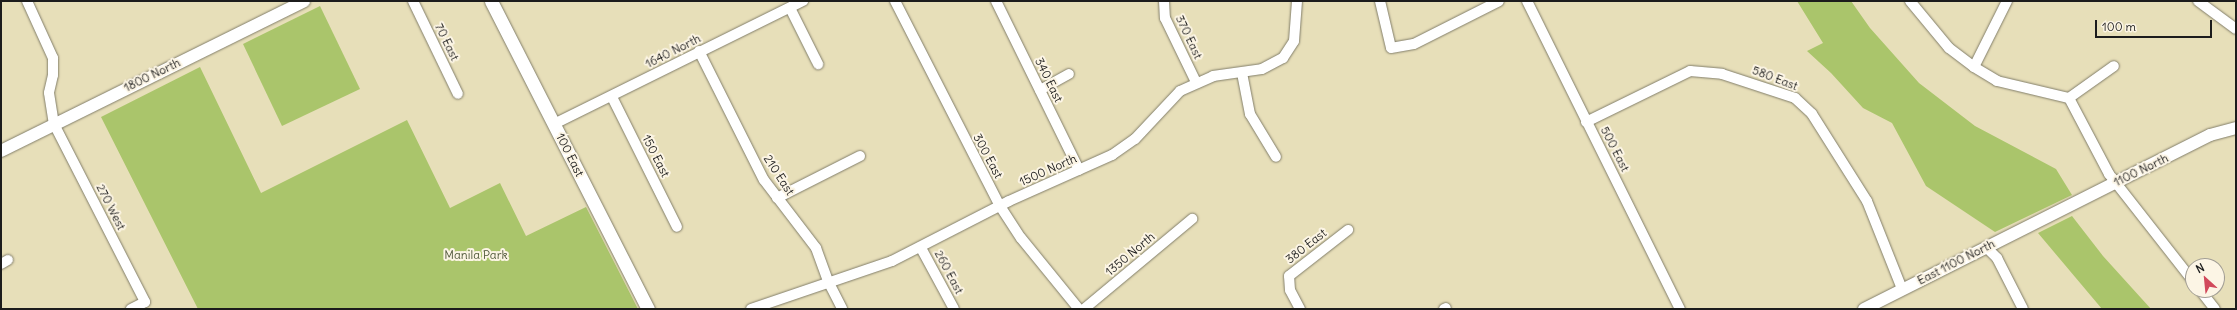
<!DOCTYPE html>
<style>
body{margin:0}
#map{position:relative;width:2237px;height:310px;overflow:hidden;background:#e7dfb9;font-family:Delius,sans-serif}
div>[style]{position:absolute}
.green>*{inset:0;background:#aac56b}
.roads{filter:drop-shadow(0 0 1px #827e6a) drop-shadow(0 0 1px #827e6a)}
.minor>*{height:10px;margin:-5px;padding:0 5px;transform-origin:5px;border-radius:5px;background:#fff}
.tertiary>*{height:12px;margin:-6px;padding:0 6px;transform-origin:6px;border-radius:6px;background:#fff}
.secondary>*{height:13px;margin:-6.5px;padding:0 6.5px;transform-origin:6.5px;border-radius:6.5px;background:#fff}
span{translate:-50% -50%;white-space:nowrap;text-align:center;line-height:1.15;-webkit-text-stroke:4px #fcf5e5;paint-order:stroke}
.street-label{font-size:12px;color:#1c1c1c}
.park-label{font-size:12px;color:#4e5738}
.frame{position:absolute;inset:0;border:2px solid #1c1c1c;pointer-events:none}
.north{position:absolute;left:2185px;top:258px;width:40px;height:40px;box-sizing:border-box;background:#fcf5e5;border:1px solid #a29e95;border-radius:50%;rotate:333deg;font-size:11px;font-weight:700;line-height:16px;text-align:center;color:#1c1c1c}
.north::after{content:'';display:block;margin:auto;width:14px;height:18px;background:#d1495b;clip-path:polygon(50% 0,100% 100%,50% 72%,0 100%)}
.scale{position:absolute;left:2095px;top:20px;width:117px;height:18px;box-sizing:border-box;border:2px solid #1c1c1c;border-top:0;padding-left:5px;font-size:12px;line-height:14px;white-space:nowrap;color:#1c1c1c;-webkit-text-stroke:3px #fcf5e5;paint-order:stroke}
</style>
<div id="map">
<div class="green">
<i style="clip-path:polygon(1797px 1px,1851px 1px,1870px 28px,1919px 83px,1975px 126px,2056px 169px,2072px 195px,1995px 232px,1926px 186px,1892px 123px,1863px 108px,1831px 73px,1807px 51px,1823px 43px)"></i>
<i style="clip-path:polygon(320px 6px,360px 89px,282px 126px,243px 44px)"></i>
<i style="clip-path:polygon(200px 67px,261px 193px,407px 120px,450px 208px,500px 183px,526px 236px,586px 207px,638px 309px,198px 309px,101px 117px)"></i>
<i style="clip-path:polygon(2072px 216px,2103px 256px,2151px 309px,2102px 309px,2038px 233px)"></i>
</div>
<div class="roads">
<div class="minor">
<i style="left:27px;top:1px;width:63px;rotate:65.5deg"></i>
<i style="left:53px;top:58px;width:17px;rotate:90deg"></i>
<i style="left:53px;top:75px;width:18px;rotate:103deg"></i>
<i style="left:49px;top:93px;width:31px;rotate:81deg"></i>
<i style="left:54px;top:124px;width:200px;rotate:62.9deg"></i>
<i style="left:145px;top:302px;width:16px;rotate:153deg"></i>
<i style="left:413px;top:1px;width:103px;rotate:64.2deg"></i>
<i style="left:895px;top:1px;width:230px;rotate:62.9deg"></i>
<i style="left:1000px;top:206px;width:38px;rotate:57deg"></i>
<i style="left:1021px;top:238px;width:92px;rotate:50.8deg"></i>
<i style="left:996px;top:1px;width:188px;rotate:63.8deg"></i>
<i style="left:1164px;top:1px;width:17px;rotate:87deg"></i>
<i style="left:1165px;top:18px;width:71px;rotate:64.2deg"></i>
<i style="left:1380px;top:1px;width:48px;rotate:76.8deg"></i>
<i style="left:1391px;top:48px;width:23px;rotate:-10deg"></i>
<i style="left:1414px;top:44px;width:95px;rotate:-26.8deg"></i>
<i style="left:1527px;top:1px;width:344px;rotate:63.6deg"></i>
<i style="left:1910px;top:1px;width:61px;rotate:50.3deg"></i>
<i style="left:1949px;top:48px;width:31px;rotate:37deg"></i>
<i style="left:1974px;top:67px;width:27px;rotate:31deg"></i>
<i style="left:1997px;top:81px;width:74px;rotate:13.3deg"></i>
<i style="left:2069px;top:98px;width:86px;rotate:62.2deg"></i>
<i style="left:2109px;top:174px;width:136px;rotate:51.9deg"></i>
<i style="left:2198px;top:1px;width:47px;rotate:36.4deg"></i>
<i style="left:790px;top:8px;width:63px;rotate:63.4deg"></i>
<i style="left:699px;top:51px;width:144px;rotate:63.3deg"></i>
<i style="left:764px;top:180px;width:86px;rotate:52.6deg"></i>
<i style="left:816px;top:248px;width:37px;rotate:70deg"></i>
<i style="left:829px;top:283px;width:29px;rotate:63deg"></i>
<i style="left:1974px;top:67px;width:74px;rotate:-63.4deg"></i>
<i style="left:1242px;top:73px;width:42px;rotate:79deg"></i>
<i style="left:1250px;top:114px;width:50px;rotate:58.8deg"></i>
<i style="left:1040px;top:90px;width:33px;rotate:-29deg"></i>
<i style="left:612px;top:97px;width:145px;rotate:63.4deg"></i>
<i style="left:2069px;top:98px;width:55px;rotate:-35.4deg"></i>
<i style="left:1586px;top:122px;width:116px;rotate:-26.1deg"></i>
<i style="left:1690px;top:71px;width:32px;rotate:5deg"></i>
<i style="left:1722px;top:74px;width:77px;rotate:18.2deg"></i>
<i style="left:1795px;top:98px;width:23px;rotate:43deg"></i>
<i style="left:1812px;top:114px;width:103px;rotate:57.7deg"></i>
<i style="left:1867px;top:201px;width:95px;rotate:68.3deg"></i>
<i style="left:554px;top:124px;width:278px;rotate:-26.3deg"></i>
<i style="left:777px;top:198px;width:93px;rotate:-26.8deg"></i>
<i style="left:1986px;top:247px;width:16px;rotate:45deg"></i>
<i style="left:1997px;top:258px;width:57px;rotate:63deg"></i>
<i style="left:921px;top:248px;width:69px;rotate:61.6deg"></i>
<i style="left:1px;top:264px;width:8px;rotate:-30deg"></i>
<i style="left:2200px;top:290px;width:24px;rotate:52deg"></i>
<i style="left:751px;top:309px;width:149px;rotate:-18.8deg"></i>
<i style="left:892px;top:261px;width:131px;rotate:-27.1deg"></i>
<i style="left:1009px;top:201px;width:113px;rotate:-24.1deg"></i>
<i style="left:1112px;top:155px;width:28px;rotate:-35deg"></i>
<i style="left:1135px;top:139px;width:66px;rotate:-46.8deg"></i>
<i style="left:1180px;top:91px;width:36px;rotate:-24deg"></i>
<i style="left:1213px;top:76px;width:49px;rotate:-8.1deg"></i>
<i style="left:1262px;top:69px;width:24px;rotate:-28deg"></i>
<i style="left:1283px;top:58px;width:20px;rotate:-57deg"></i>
<i style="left:1294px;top:41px;width:40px;rotate:-85.7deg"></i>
<i style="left:1084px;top:309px;width:141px;rotate:-39.8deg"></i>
<i style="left:1300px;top:309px;width:21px;rotate:-118deg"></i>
<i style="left:1290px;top:290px;width:14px;rotate:-94deg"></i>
<i style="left:1289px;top:276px;width:75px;rotate:-37.9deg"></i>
<i style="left:1444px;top:309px;width:2px;rotate:-27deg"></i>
</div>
<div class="tertiary">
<i style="left:1px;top:151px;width:338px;rotate:-26.3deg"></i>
<i style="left:1864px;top:309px;width:387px;rotate:-26.7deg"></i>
<i style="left:2210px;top:135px;width:27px;rotate:-15deg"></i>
</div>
<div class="secondary">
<i style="left:491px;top:1px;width:346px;rotate:63deg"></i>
</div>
</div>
<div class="street-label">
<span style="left:1189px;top:37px;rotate:65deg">370 East</span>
<span style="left:447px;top:42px;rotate:64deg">70 East</span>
<span style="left:673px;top:51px;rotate:-27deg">1640 North</span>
<span style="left:152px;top:75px;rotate:-26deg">1800 North</span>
<span style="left:1775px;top:78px;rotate:21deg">580 East</span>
<span style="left:1049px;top:80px;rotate:64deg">340 East</span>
<span style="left:1615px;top:149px;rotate:63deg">500 East</span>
<span style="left:570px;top:155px;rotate:63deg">100 East</span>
<span style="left:656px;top:156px;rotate:63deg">150 East</span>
<span style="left:988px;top:156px;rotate:62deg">300 East</span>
<span style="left:1048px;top:170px;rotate:-24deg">1500 North</span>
<span style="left:2141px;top:170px;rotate:-26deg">1100 North</span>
<span style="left:779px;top:175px;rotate:57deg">210 East</span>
<span style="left:111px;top:207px;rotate:63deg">270 West</span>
<span style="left:1306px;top:246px;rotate:-38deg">380 East</span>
<span style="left:1130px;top:254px;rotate:-40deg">1350 North</span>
<span style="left:1956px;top:262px;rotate:-27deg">East 1100 North</span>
<span style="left:949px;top:272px;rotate:62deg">260 East</span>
</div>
<div class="park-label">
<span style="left:476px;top:255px">Manila Park</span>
</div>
<div class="frame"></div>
<div class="north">N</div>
<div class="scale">100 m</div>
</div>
